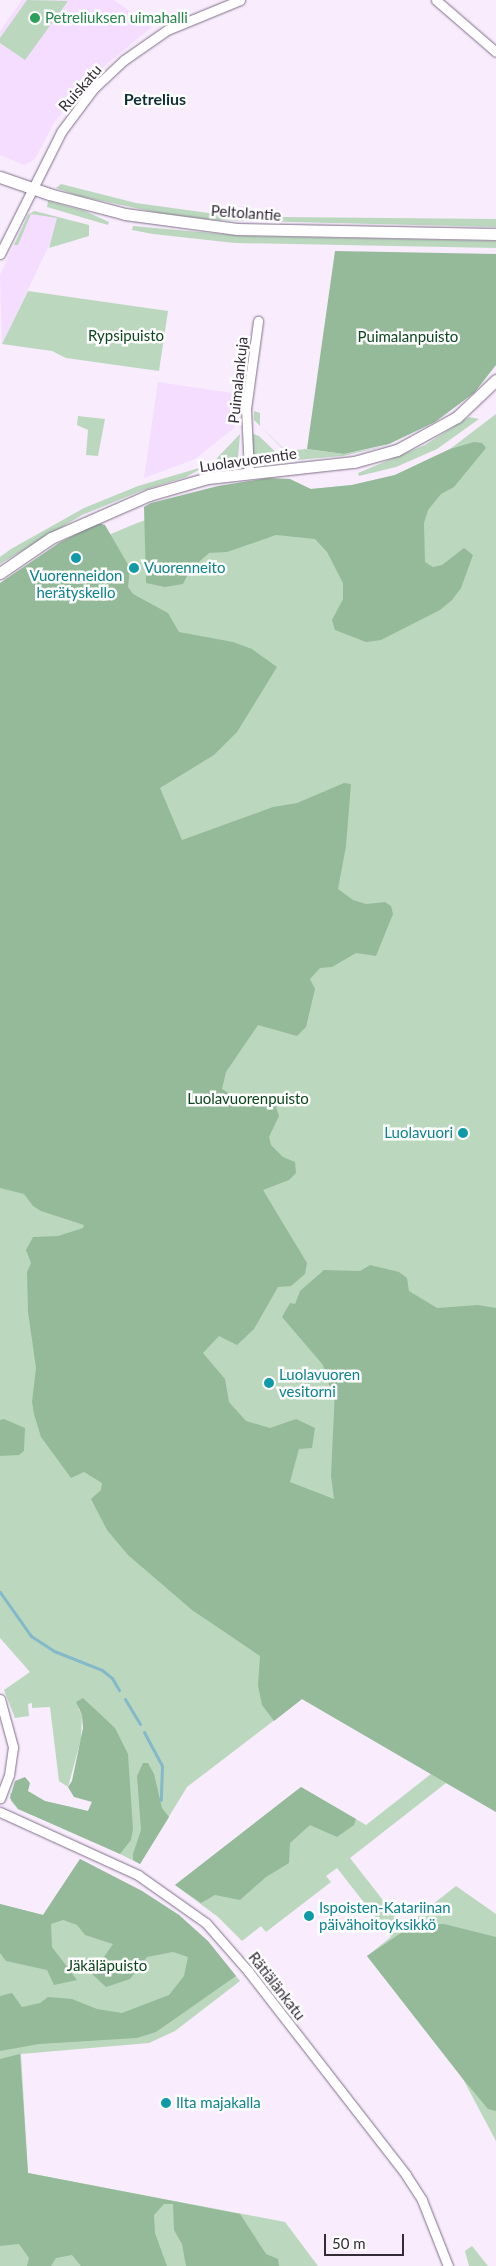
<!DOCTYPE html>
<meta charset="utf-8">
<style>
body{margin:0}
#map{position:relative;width:496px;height:2266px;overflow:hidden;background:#f8ecfd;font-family:Lato,sans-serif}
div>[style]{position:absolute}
.built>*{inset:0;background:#f4ddff}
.green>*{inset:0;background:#bbd8be}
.forest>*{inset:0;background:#95ba99}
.stream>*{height:3px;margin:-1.5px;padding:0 1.5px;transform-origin:1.5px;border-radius:1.5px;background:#83b9ca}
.roads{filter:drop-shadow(0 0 1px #7e6e86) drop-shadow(0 0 1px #7e6e86)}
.minor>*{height:9px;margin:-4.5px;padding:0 4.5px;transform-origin:4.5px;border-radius:4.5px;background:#fff}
.tertiary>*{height:11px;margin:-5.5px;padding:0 5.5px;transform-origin:5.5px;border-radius:5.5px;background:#fff}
.dots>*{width:14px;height:14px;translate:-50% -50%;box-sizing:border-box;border:2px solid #fefefe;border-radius:50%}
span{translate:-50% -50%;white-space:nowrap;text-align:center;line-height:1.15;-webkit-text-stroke:5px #fefefe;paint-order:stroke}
.leisure-label{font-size:15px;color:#27864d}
.left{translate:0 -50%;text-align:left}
.street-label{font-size:15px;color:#332b36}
.park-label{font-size:15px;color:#0c461c}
.culture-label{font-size:15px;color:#0d838f}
.right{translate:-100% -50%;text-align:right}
.neighbourhood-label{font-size:16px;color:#0f3136;font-weight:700}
.scale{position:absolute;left:324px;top:2234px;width:80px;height:22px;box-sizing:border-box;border:2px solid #332b36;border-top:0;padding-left:6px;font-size:15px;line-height:18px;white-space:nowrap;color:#332b36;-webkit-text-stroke:4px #fefefe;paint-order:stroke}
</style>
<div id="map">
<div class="built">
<i style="clip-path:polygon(22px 0,114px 0,152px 27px,91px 77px,54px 123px,35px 159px,24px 165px,0 155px,0 31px)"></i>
<i style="clip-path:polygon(36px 211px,62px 218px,2px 344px,0 275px,28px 215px)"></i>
<i style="clip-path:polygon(158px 382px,238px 394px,234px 428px,195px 459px,144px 478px)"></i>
</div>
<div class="green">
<i style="clip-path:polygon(27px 0,68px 1px,25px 60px,0 43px,0 38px)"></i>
<i style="clip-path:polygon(61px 184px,136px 203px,216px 214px,280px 217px,496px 219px,496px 227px,213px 220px,159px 213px,79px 196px,56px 188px)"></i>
<i style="clip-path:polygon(48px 201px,85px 211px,109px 222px,108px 225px,47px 207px)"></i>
<i style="clip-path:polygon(34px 211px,89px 225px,89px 236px,49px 248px,57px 218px,31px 214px,18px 245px,14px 245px,28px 215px)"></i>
<i style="clip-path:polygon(133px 226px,244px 236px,496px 241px,496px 248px,235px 243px,153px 234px,132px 230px)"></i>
<i style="clip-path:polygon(28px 291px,168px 311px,159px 371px,66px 358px,52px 351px,2px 344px)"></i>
<i style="clip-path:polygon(254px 411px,260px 413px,260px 426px,286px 451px,306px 449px,344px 454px,389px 445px,343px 456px,261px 463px,253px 454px,251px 433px,259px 436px,284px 460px,289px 455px,254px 420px)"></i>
<i style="clip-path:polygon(496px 414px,496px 1812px,446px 1783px,350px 1858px,404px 1927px,456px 1886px,496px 1914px,496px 2141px,463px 2079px,367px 1956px,391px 1937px,337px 1868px,326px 1876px,331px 1882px,266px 1932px,261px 1926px,242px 1941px,218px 1917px,175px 1885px,301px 1787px,366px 1825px,431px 1774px,302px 1699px,187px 1787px,140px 1864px,84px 1836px,18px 1809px,11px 1801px,10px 1793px,88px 1811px,97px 1790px,86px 1709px,78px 1708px,82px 1715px,81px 1739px,68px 1787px,59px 1781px,50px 1707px,32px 1708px,32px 1703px,28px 1704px,29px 1716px,15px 1718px,4px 1690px,30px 1672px,0 1638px,0 600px,106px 536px,137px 523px,169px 512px,252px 495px,352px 485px,395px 475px,450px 449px)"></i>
<i style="clip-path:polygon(78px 416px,105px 419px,98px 456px,86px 455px,88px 430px,77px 425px)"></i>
<i style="clip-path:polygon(469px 417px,479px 419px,437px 449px,396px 467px,359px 476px,358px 473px,425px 445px)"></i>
<i style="clip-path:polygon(240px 434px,238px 459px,231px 464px,219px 463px,217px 458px)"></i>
<i style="clip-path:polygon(206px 466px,186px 477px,141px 491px,82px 515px,0 564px,0 557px,11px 549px,84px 508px,138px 486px)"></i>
<i style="clip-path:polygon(80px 1859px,142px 1891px,179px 1915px,210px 1944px,240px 1981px,175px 2031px,149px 2043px,21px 2054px,28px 2173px,285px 2222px,318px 2266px,0 2266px,0 1904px,43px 1915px)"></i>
<i style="clip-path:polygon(472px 2246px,488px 2266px,469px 2266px,465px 2251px)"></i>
</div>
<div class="forest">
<i style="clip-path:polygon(335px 251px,496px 254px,496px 365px,474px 393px,435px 422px,389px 444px,344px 454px,307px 449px)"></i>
<i style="clip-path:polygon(474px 442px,482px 443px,486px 448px,454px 487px,441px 494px,428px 510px,424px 523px,425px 562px,433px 567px,442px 565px,464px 548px,473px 555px,461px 588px,452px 600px,440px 610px,381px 640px,366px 642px,335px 630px,332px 620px,343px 599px,343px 583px,327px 552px,315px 539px,276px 535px,227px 552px,209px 553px,190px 570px,183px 584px,165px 587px,146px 583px,144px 507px,151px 503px,218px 486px,268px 478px,290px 479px,311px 489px,352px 485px,395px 475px,450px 449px)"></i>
<i style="clip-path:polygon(98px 523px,105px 525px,130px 568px,128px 587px,133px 594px,168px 613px,179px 632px,233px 642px,252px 649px,277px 667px,237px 732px,214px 755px,160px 788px,182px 840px,273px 807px,297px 803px,344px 783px,351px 784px,346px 846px,338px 889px,353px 900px,366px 904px,385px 902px,391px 906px,393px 914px,376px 956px,356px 953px,332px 967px,320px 968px,310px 979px,315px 989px,306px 1027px,297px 1036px,258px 1025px,226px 1072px,222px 1089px,235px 1097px,248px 1102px,275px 1104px,279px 1116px,269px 1137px,271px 1145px,283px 1157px,295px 1162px,296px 1173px,289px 1180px,263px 1190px,307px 1263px,305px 1274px,291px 1286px,278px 1287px,254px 1329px,237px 1345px,219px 1336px,203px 1353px,225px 1379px,229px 1402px,246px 1421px,270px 1428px,296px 1419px,315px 1428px,312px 1448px,299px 1449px,290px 1482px,334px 1499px,331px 1476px,335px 1390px,329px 1385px,323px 1365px,282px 1317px,290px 1303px,295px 1304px,300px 1291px,324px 1270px,360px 1271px,370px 1265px,399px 1272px,407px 1278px,409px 1291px,437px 1308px,478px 1305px,496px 1308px,496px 1812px,302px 1699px,274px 1721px,262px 1705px,258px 1686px,260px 1656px,192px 1610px,128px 1555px,107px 1530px,91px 1499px,101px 1490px,102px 1483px,84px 1472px,71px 1478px,41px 1437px,34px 1414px,32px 1402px,36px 1368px,28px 1312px,27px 1272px,31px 1263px,26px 1250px,33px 1237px,58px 1236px,83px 1228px,84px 1225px,41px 1211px,33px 1206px,24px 1194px,0 1188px,0 583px,59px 543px)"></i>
<i style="clip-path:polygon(4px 1419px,25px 1428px,24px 1451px,19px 1455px,0 1456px,0 1420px)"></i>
<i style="clip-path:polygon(83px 1698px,115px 1728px,128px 1754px,133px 1829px,131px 1840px,120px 1854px,18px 1809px,10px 1798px,15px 1781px,25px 1777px,30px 1783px,28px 1791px,45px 1801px,88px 1811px,92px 1802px,74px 1797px,68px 1787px,72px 1781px,83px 1728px,82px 1715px,76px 1702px)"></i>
<i style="clip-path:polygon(143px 1763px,148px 1763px,154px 1774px,162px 1808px,169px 1817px,140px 1864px,133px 1860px,133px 1854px,141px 1830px,137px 1776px)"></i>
<i style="clip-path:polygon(301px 1787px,356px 1819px,354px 1825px,337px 1837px,310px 1825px,290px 1843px,289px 1863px,266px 1877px,240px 1900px,215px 1895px,201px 1903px,175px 1885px)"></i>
<i style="clip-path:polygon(80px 1859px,142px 1891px,179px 1915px,208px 1941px,236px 1976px,156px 2032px,137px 2038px,39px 2044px,0 2051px,0 1996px,12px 1993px,22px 2007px,40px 2003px,48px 1997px,72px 1999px,97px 2009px,122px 2013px,169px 1995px,184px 1976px,188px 1957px,173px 1952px,147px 1957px,130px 1979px,106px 1987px,92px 1974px,113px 1944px,85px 1935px,77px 1925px,63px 1920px,51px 1924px,52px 1947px,77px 1980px,54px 1985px,47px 1970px,6px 1961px,0 1953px,0 1904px,43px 1915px)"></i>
<i style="clip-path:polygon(414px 1924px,444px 1924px,496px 1937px,496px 2111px,488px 2109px,463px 2079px,367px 1956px)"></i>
<i style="clip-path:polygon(20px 2054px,28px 2173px,240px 2214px,266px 2254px,278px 2259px,279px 2266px,186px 2266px,182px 2244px,174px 2230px,173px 2204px,164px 2204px,154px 2215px,155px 2233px,167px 2266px,81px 2266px,72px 2255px,56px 2258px,51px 2266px,27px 2266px,29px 2258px,19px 2244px,0 2246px,0 2059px)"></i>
</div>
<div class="stream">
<i style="left:0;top:1592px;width:54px;rotate:54.8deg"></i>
<i style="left:31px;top:1636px;width:27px;rotate:33deg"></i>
<i style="left:54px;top:1651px;width:52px;rotate:21.6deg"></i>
<i style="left:102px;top:1670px;width:13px;rotate:39deg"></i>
<i style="left:112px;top:1678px;width:14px;rotate:60deg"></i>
<i style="left:125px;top:1699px;width:29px;rotate:59deg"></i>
<i style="left:144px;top:1732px;width:38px;rotate:62deg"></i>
<i style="left:162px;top:1766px;width:34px;rotate:92deg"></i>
</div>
<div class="roads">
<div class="minor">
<i style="left:436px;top:0;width:79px;rotate:40.9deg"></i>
<i style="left:0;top:254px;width:136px;rotate:-63.4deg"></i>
<i style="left:61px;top:132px;width:54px;rotate:-53.3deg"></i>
<i style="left:93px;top:89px;width:42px;rotate:-43.1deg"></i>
<i style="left:124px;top:60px;width:52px;rotate:-34.9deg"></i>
<i style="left:167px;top:30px;width:79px;rotate:-22.3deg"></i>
<i style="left:249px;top:472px;width:63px;rotate:-92.7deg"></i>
<i style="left:246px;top:409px;width:89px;rotate:-82.2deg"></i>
<i style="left:0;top:1699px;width:50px;rotate:74.8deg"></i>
<i style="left:13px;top:1747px;width:28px;rotate:98deg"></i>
<i style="left:9px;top:1775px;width:25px;rotate:111deg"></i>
<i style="left:0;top:1812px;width:152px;rotate:24.5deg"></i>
<i style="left:138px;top:1875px;width:83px;rotate:35.2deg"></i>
<i style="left:206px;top:1923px;width:64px;rotate:48.8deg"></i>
<i style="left:248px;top:1971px;width:258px;rotate:52.2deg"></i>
<i style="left:406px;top:2175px;width:30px;rotate:57deg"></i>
<i style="left:422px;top:2200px;width:71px;rotate:68.5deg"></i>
</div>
<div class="tertiary">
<i style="left:0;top:177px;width:52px;rotate:19.1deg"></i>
<i style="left:49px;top:194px;width:79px;rotate:14.7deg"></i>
<i style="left:125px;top:214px;width:113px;rotate:7.6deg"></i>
<i style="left:237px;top:229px;width:259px;rotate:1.1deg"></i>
<i style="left:0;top:573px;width:62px;rotate:-34.5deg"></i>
<i style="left:51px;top:538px;width:107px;rotate:-23.7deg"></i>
<i style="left:149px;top:495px;width:61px;rotate:-16.1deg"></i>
<i style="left:208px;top:478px;width:147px;rotate:-6.3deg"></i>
<i style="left:354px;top:462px;width:45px;rotate:-15.6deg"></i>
<i style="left:397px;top:450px;width:68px;rotate:-28.8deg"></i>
<i style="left:457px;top:417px;width:54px;rotate:-43.5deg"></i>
</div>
</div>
<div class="dots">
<i style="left:35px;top:18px;background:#2e9e5b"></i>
<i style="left:76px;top:558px;background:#0f9aa8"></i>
<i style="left:134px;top:568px;background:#0f9aa8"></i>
<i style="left:463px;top:1133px;background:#0f9aa8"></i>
<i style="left:269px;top:1383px;background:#0f9aa8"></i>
<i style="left:309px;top:1916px;background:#0f9aa8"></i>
<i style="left:166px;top:2103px;background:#0f9aa8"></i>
</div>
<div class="leisure-label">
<span class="left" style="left:45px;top:18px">Petreliuksen uimahalli</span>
</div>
<div class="street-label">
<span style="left:80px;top:88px;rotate:-49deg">Ruiskatu</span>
<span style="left:246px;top:213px;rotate:4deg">Peltolantie</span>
<span style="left:238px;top:380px;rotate:-84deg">Puimalankuja</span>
<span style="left:248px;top:460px;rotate:-8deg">Luolavuorentie</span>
<span style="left:277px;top:1986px;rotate:52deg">Rätiälänkatu</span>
</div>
<div class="park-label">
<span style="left:126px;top:336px">Rypsipuisto</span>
<span style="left:408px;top:337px">Puimalanpuisto</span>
<span style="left:248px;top:1099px">Luolavuorenpuisto</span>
<span style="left:107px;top:1966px">Jäkäläpuisto</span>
</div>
<div class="culture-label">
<span class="left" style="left:144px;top:568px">Vuorenneito</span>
<span style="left:76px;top:584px">Vuorenneidon<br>herätyskello</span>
<span class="right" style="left:453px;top:1133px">Luolavuori</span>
<span class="left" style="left:279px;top:1383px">Luolavuoren<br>vesitorni</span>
<span class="left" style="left:319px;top:1916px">Ispoisten-Katariinan<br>päivähoitoyksikkö</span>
<span class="left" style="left:176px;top:2103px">Ilta majakalla</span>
</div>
<div class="neighbourhood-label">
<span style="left:155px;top:99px">Petrelius</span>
</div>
<div class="scale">50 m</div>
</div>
